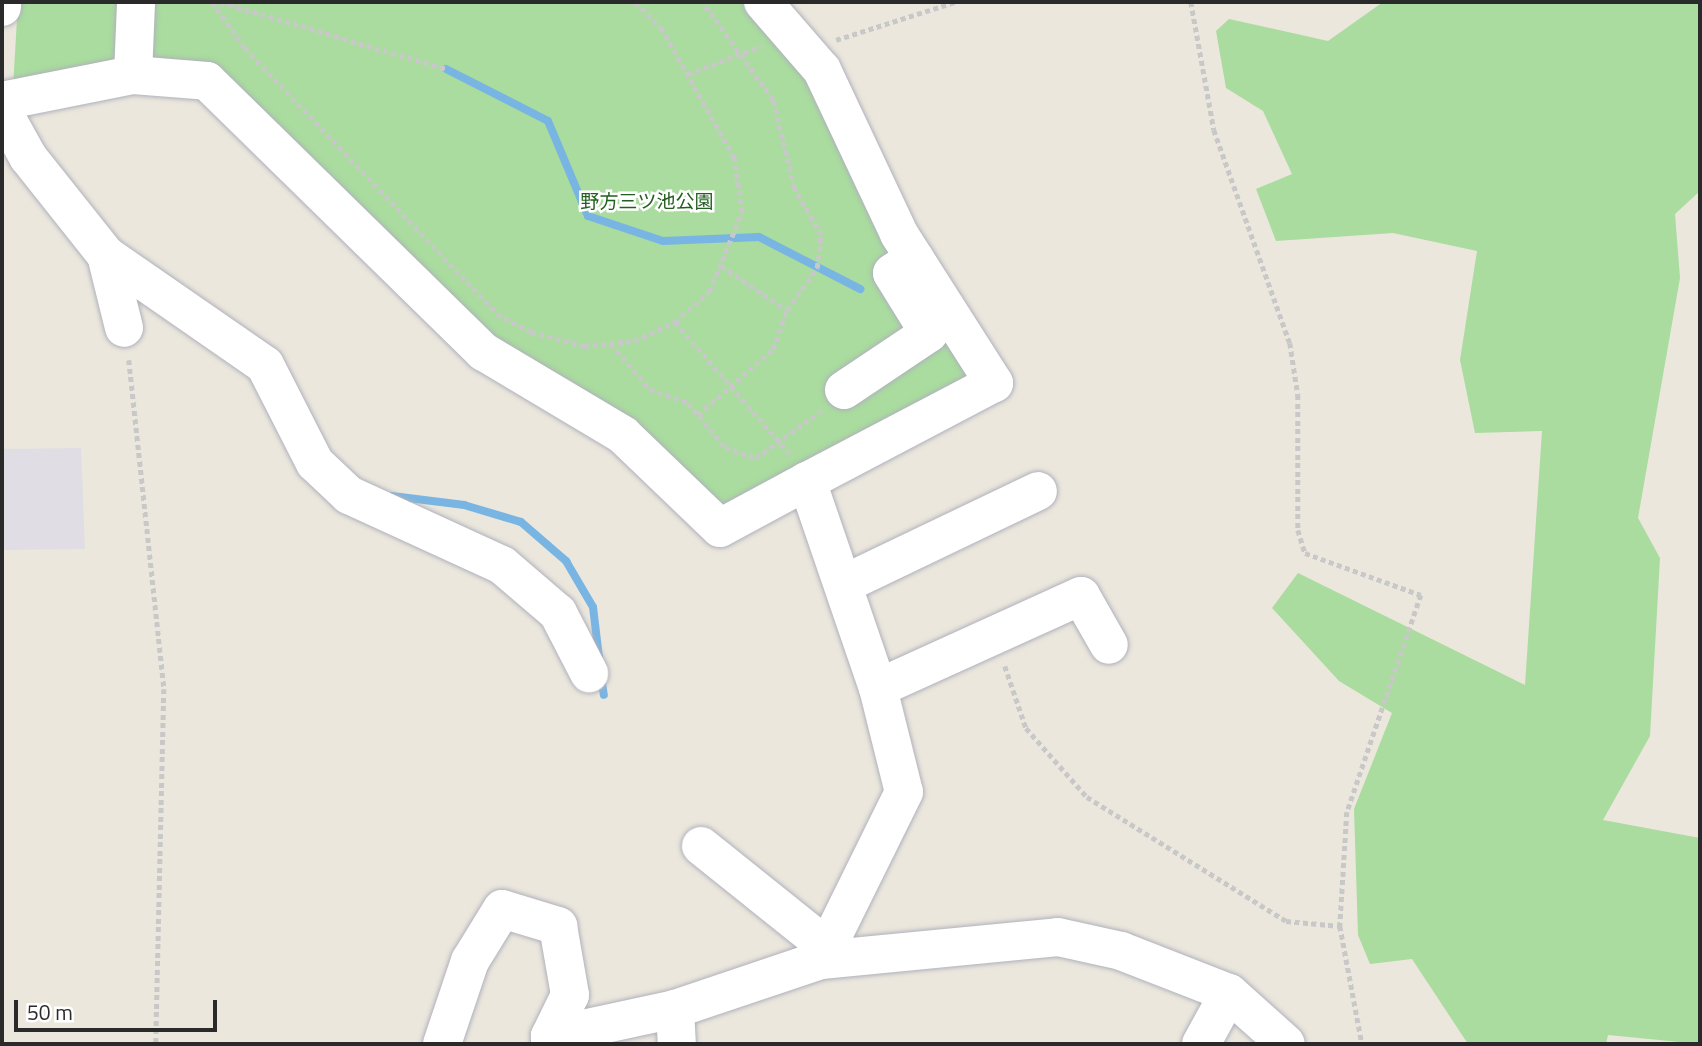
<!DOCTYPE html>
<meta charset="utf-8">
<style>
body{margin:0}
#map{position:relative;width:1702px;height:1046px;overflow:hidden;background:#ebe7dd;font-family:"Titillium Web","Noto Sans JP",sans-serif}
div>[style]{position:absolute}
.industrial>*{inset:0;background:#e0dde4}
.green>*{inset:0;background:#a9dc9e}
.stream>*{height:8px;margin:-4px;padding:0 4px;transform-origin:4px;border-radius:4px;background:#79b5e3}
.path>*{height:4.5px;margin-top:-2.25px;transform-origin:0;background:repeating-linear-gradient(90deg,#c8c8c8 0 5px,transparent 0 8.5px)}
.roads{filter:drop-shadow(0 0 2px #b0b1bc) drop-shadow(0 0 2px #b0b1bc)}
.minor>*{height:38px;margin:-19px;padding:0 19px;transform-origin:19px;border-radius:19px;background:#fff}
span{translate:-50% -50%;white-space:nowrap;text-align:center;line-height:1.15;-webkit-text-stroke:5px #fff;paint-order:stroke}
.park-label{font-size:19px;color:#236020}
.frame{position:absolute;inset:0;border:4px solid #2a2a2a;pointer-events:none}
.scale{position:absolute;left:14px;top:1000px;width:203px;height:32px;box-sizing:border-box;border:4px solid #2a2a2a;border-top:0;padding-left:9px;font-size:21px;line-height:24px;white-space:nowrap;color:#2a2a2a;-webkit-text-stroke:5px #fff;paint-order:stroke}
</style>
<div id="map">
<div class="industrial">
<i style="clip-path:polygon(81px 448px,85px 549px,2px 550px,2px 449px)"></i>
</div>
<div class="green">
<i style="clip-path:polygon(18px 2px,748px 2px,812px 82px,974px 377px,720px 516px,483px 335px,214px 67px,13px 87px)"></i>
<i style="clip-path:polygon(1383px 2px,1700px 2px,1700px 191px,1675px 214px,1680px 278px,1638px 518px,1660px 558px,1650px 736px,1603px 820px,1700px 838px,1700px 1044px,1608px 1035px,1606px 1044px,1468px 1044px,1412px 959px,1370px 964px,1358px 935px,1354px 809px,1392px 713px,1339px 681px,1272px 608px,1298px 573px,1525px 685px,1542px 431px,1475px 433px,1460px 360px,1477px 251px,1393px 233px,1276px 241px,1256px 189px,1292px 174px,1263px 111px,1226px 88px,1216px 31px,1229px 19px,1328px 41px)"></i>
</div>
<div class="stream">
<i style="left:446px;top:69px;width:114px;rotate:27deg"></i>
<i style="left:548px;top:121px;width:103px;rotate:67.2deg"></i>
<i style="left:588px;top:216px;width:79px;rotate:18.4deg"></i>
<i style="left:663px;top:241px;width:96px;rotate:-2.4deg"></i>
<i style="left:759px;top:237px;width:114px;rotate:27.2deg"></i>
<i style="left:392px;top:496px;width:73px;rotate:7.1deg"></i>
<i style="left:464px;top:505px;width:59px;rotate:16.6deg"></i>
<i style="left:521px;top:522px;width:60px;rotate:40.9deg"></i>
<i style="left:566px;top:561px;width:53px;rotate:59.6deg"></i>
<i style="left:593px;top:607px;width:50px;rotate:83.2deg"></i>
<i style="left:601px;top:677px;width:18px;rotate:81deg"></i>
</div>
<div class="path">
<i style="left:212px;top:2px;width:57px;rotate:54.3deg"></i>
<i style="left:245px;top:48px;width:366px;rotate:46.5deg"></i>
<i style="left:497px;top:314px;width:38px;rotate:28deg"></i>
<i style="left:531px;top:332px;width:55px;rotate:14.8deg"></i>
<i style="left:584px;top:346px;width:50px;rotate:-5.7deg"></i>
<i style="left:634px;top:341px;width:45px;rotate:-24.9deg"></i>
<i style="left:675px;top:322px;width:45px;rotate:-41.4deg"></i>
<i style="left:709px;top:292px;width:87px;rotate:-67.6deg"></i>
<i style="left:742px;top:212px;width:55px;rotate:-98.4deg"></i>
<i style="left:734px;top:158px;width:147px;rotate:-119.4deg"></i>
<i style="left:662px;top:30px;width:39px;rotate:-134deg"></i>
<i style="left:220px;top:2px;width:236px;rotate:16.5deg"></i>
<i style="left:1191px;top:2px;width:130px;rotate:79.8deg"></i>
<i style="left:1214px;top:130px;width:226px;rotate:70.4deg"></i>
<i style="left:1290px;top:343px;width:53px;rotate:81.3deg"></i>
<i style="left:1298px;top:395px;width:135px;rotate:90deg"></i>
<i style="left:1298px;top:530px;width:24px;rotate:73deg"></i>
<i style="left:1305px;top:553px;width:123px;rotate:19.9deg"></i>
<i style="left:1421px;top:595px;width:229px;rotate:108.8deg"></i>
<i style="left:1347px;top:812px;width:114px;rotate:93.5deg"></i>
<i style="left:1340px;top:926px;width:120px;rotate:79.4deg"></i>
<i style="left:836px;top:40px;width:125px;rotate:-17.7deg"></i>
<i style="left:688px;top:74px;width:78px;rotate:-21deg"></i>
<i style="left:721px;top:266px;width:79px;rotate:33.7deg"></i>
<i style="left:675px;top:322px;width:178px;rotate:48.9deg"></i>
<i style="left:611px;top:344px;width:60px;rotate:49.1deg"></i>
<i style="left:650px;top:389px;width:40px;rotate:20.2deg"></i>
<i style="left:688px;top:403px;width:57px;rotate:49.9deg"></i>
<i style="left:725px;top:447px;width:33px;rotate:20deg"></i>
<i style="left:756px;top:458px;width:80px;rotate:-35.9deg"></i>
<i style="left:129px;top:360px;width:331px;rotate:83.9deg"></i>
<i style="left:164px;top:689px;width:355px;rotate:91.3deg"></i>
<i style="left:698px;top:415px;width:100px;rotate:-41.3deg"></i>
<i style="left:773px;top:349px;width:41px;rotate:-70.3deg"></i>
<i style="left:787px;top:310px;width:52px;rotate:-54.5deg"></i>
<i style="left:817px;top:268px;width:33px;rotate:-83deg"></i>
<i style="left:821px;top:235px;width:54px;rotate:-119.9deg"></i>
<i style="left:794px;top:188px;width:90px;rotate:-103.4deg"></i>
<i style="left:773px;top:100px;width:121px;rotate:-125.9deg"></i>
<i style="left:1005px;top:666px;width:65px;rotate:71.3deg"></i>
<i style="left:1026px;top:728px;width:92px;rotate:48.5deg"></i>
<i style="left:1087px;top:797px;width:234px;rotate:31.9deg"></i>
<i style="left:1286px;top:921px;width:54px;rotate:5.3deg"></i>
</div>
<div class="roads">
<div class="minor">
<i style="left:763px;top:2px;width:90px;rotate:49.1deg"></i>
<i style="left:822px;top:70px;width:181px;rotate:64.8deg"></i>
<i style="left:899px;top:234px;width:177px;rotate:57.5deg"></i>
<i style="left:994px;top:383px;width:211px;rotate:152.3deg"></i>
<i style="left:807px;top:481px;width:219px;rotate:71.1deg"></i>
<i style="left:878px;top:688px;width:107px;rotate:76deg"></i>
<i style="left:904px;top:792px;width:187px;rotate:116.3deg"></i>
<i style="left:2px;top:7px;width:5px;rotate:-90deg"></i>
<i style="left:133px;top:75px;width:73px;rotate:-87.6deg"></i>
<i style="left:2px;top:101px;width:134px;rotate:-11.2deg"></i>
<i style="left:133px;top:75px;width:74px;rotate:4.6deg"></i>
<i style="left:207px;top:81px;width:388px;rotate:44.4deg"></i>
<i style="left:484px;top:352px;width:162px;rotate:30.8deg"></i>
<i style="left:623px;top:435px;width:134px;rotate:43.8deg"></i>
<i style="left:720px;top:528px;width:99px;rotate:-28.4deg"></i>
<i style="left:2px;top:110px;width:54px;rotate:61deg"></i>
<i style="left:28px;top:157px;width:125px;rotate:51.5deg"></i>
<i style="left:106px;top:255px;width:75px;rotate:76.1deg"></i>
<i style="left:106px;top:255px;width:193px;rotate:34.7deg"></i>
<i style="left:265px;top:365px;width:110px;rotate:63deg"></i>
<i style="left:315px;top:463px;width:47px;rotate:43.3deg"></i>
<i style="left:349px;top:495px;width:168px;rotate:24.6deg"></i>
<i style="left:502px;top:565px;width:74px;rotate:40.6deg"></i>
<i style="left:558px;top:613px;width:68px;rotate:62.7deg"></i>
<i style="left:844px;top:390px;width:102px;rotate:-33.8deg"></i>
<i style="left:929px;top:333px;width:70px;rotate:-121.7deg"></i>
<i style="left:892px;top:273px;width:27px;rotate:-33deg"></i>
<i style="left:844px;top:584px;width:215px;rotate:-25.6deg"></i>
<i style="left:878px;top:688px;width:223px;rotate:-24.4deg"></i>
<i style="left:1081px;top:596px;width:56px;rotate:60.3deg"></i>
<i style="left:701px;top:846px;width:161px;rotate:38.7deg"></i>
<i style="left:675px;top:1009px;width:35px;rotate:87deg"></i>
<i style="left:442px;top:1044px;width:88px;rotate:-71.4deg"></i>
<i style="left:470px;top:961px;width:61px;rotate:-58.4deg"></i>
<i style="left:502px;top:909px;width:59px;rotate:16.9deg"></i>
<i style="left:558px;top:926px;width:70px;rotate:80.1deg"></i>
<i style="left:570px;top:995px;width:46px;rotate:116deg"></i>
<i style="left:550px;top:1044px;width:8px;rotate:-90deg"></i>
<i style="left:550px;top:1036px;width:128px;rotate:-12.2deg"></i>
<i style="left:675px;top:1009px;width:154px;rotate:-18.6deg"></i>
<i style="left:821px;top:960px;width:238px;rotate:-5.5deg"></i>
<i style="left:1058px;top:937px;width:65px;rotate:12.5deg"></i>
<i style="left:1121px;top:951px;width:116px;rotate:21.3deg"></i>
<i style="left:1229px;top:993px;width:76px;rotate:41.8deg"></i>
<i style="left:1201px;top:1044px;width:58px;rotate:-61.2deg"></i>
</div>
</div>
<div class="park-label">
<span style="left:647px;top:201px">野方三ツ池公園</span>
</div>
<div class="frame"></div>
<div class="scale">50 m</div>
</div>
